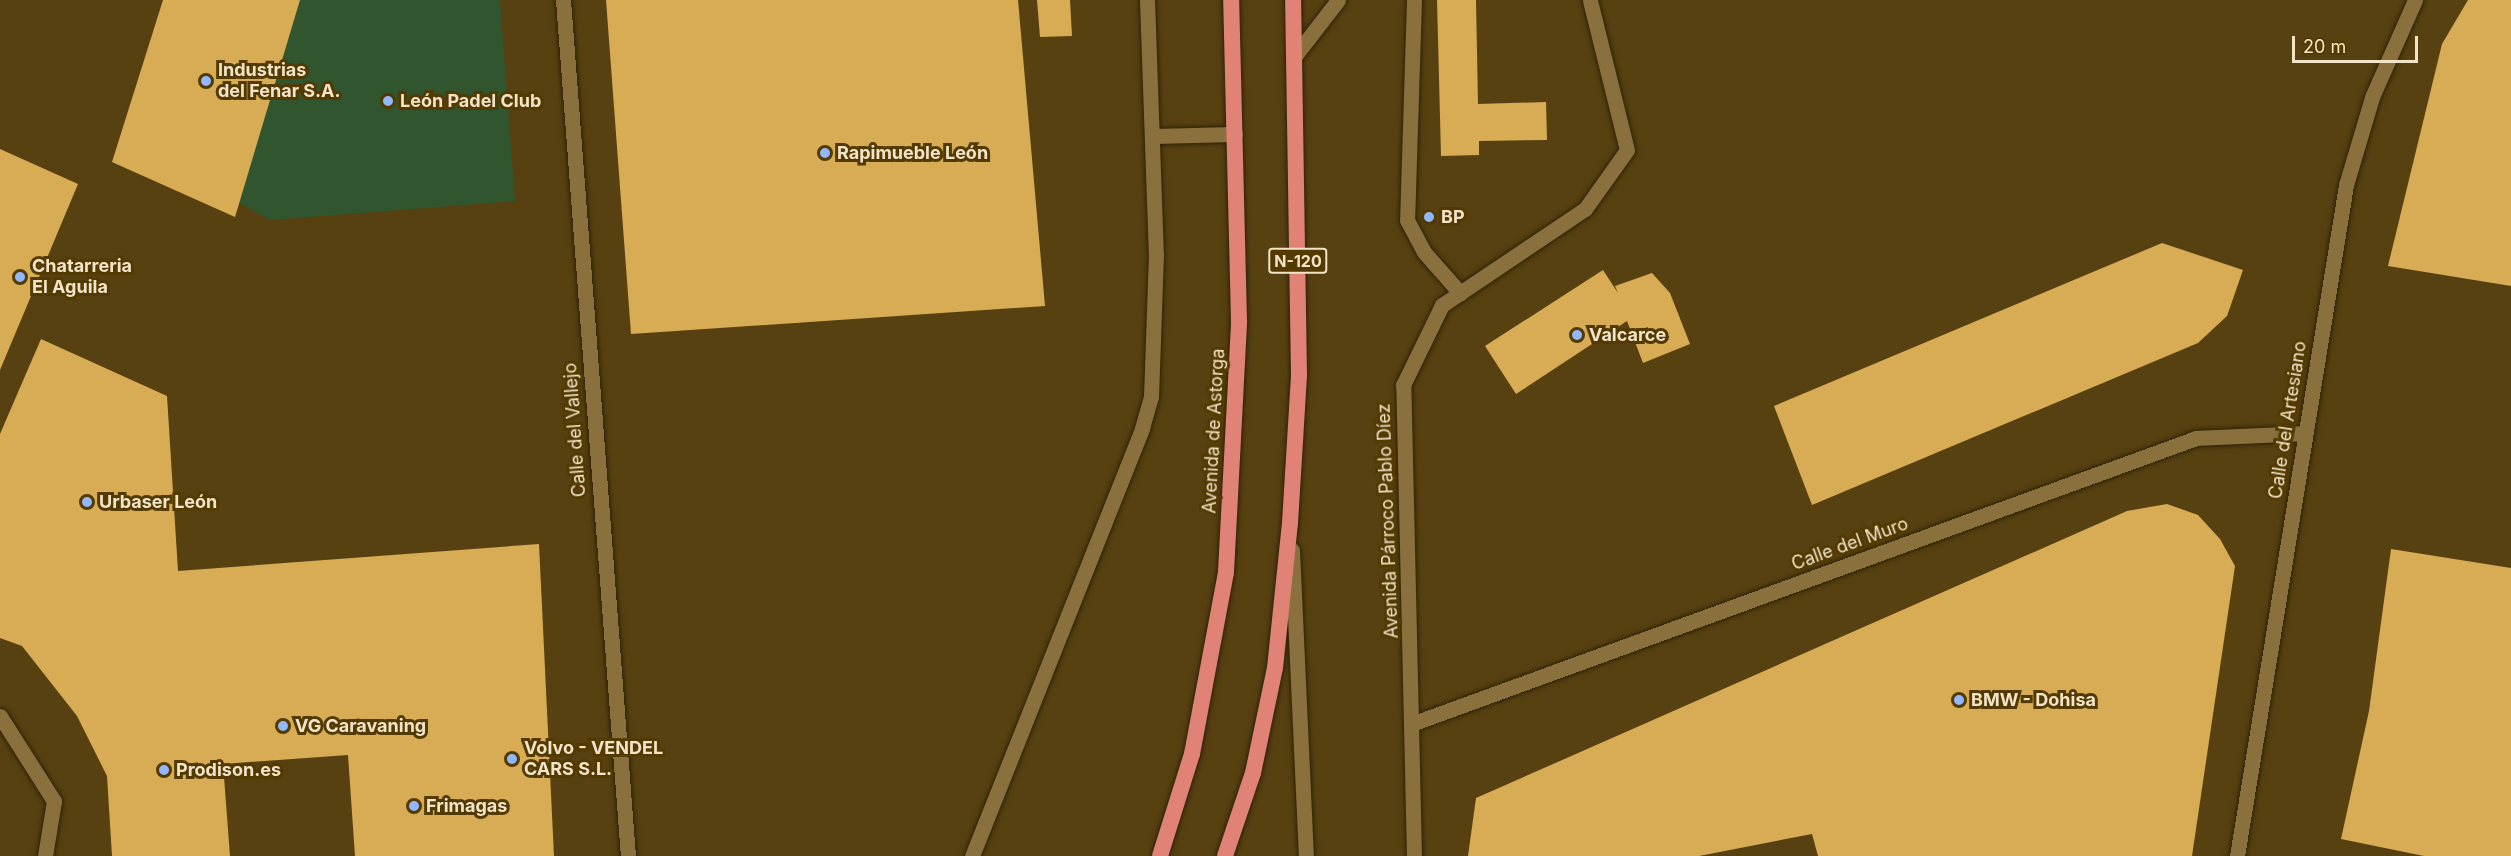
<!DOCTYPE html>
<meta charset="utf-8">
<style>
body{margin:0}
#map{position:relative;width:2511px;height:856px;overflow:hidden;background:#523a00;font-family:Inter,sans-serif}
div>[style]{position:absolute}
.built>*{inset:0;background:#574111}
.green>*{inset:0;background:#31552f}
.building>*{inset:0;background:#d7ac55}
.roads{filter:drop-shadow(0 0 2px #302307) drop-shadow(0 0 2px #302307)}
.service>*{height:15px;margin:-7.5px;padding:0 7.5px;transform-origin:7.5px;border-radius:7.5px;background:#8a703d}
.minor>*{height:15px;margin:-7.5px;padding:0 7.5px;transform-origin:7.5px;border-radius:7.5px;background:#8a703d}
.trunk>*{height:16px;margin:-8px;padding:0 8px;transform-origin:8px;border-radius:8px;background:#e08275}
.dots>*{width:16px;height:16px;translate:-50% -50%;box-sizing:border-box;border:3px solid #523a00;border-radius:50%}
span{translate:-50% -50%;white-space:nowrap;text-align:center;line-height:1.15;-webkit-text-stroke:6px #523a00;paint-order:stroke}
.shield-label span{padding:2px 4px;background:#523a00;border:2px solid;border-radius:4px;-webkit-text-stroke-width:0}
.shield-label{font-size:16px;color:#f2e3c9;font-weight:700}
.poi-label{font-size:18px;color:#f2e3c9;font-weight:700}
.left{translate:0 -50%;text-align:left}
.street-label{font-size:18px;color:#f2e3c9}
.scale{position:absolute;left:2292px;top:36px;width:126px;height:27px;box-sizing:border-box;border:3px solid #f2e3c9;border-top:0;padding-left:8px;font-size:18px;line-height:21px;white-space:nowrap;color:#f2e3c9;-webkit-text-stroke:4px #523a00;paint-order:stroke}
</style>
<div id="map">
<div class="built">
<i style="clip-path:polygon(0 0,2511px 0,2511px 856px,0 856px)"></i>
</div>
<div class="green">
<i style="clip-path:polygon(299px 0,500px 0,515px 201px,271px 220px,238px 203px)"></i>
</div>
<div class="building">
<i style="clip-path:polygon(163px 0,300px 0,235px 217px,112px 162px)"></i>
<i style="clip-path:polygon(606px 0,1018px 0,1045px 306px,631px 334px)"></i>
<i style="clip-path:polygon(1037px 0,1070px 0,1072px 36px,1040px 37px)"></i>
<i style="clip-path:polygon(1437px 0,1476px 0,1478px 104px,1546px 102px,1547px 140px,1479px 141px,1479px 155px,1441px 156px)"></i>
<i style="clip-path:polygon(2468px 0,2511px 0,2511px 286px,2388px 266px,2442px 44px)"></i>
<i style="clip-path:polygon(0 149px,78px 184px,0 370px)"></i>
<i style="clip-path:polygon(2162px 243px,2243px 270px,2227px 316px,2198px 343px,1812px 505px,1774px 406px)"></i>
<i style="clip-path:polygon(1603px 270px,1618px 293px,1615px 286px,1652px 273px,1670px 293px,1690px 344px,1643px 363px,1627px 321px,1516px 394px,1485px 346px)"></i>
<i style="clip-path:polygon(41px 339px,167px 396px,178px 571px,539px 544px,554px 856px,355px 856px,348px 755px,223px 764px,230px 856px,112px 856px,107px 776px,77px 716px,22px 646px,0 638px,0 434px)"></i>
<i style="clip-path:polygon(2167px 504px,2198px 515px,2220px 539px,2235px 566px,2192px 856px,1818px 856px,1812px 834px,1699px 856px,1468px 856px,1476px 798px,2127px 511px)"></i>
<i style="clip-path:polygon(2391px 549px,2511px 568px,2511px 856px,2424px 856px,2341px 839px,2369px 711px)"></i>
</div>
<div class="roads">
<div class="service">
<i style="left:1147px;top:0;width:255px;rotate:88deg"></i>
<i style="left:1414px;top:0;width:220px;rotate:91.8deg"></i>
<i style="left:1407px;top:220px;width:36px;rotate:62deg"></i>
<i style="left:1424px;top:252px;width:55px;rotate:48.7deg"></i>
<i style="left:1294px;top:57px;width:72px;rotate:-52.3deg"></i>
<i style="left:1152px;top:136px;width:83px;rotate:-1.4deg"></i>
<i style="left:1292px;top:550px;width:306px;rotate:87.4deg"></i>
</div>
<div class="minor">
<i style="left:563px;top:0;width:858px;rotate:85.66deg"></i>
<i style="left:0;top:716px;width:101px;rotate:57.6deg"></i>
<i style="left:54px;top:801px;width:56px;rotate:99.3deg"></i>
<i style="left:1414px;top:723px;width:832px;rotate:-20.02deg"></i>
<i style="left:2196px;top:438px;width:109px;rotate:-2.6deg"></i>
<i style="left:972px;top:856px;width:461px;rotate:-68.3deg"></i>
<i style="left:1142px;top:428px;width:32px;rotate:-74deg"></i>
<i style="left:1151px;top:397px;width:142px;rotate:-88deg"></i>
<i style="left:1414px;top:856px;width:471px;rotate:-91.3deg"></i>
<i style="left:1403px;top:385px;width:89px;rotate:-64deg"></i>
<i style="left:1442px;top:305px;width:172px;rotate:-33.9deg"></i>
<i style="left:1585px;top:209px;width:72px;rotate:-54.6deg"></i>
<i style="left:1627px;top:150px;width:154px;rotate:-103.9deg"></i>
<i style="left:2237px;top:856px;width:680px;rotate:-80.77deg"></i>
<i style="left:2346px;top:185px;width:92px;rotate:-73.5deg"></i>
<i style="left:2372px;top:97px;width:106px;rotate:-66.1deg"></i>
</div>
<div class="trunk">
<i style="left:1160px;top:856px;width:107px;rotate:-72.6deg"></i>
<i style="left:1192px;top:754px;width:185px;rotate:-79.4deg"></i>
<i style="left:1226px;top:572px;width:251px;rotate:-87deg"></i>
<i style="left:1239px;top:321px;width:321px;rotate:-91.4deg"></i>
<i style="left:1225px;top:856px;width:88px;rotate:-71.4deg"></i>
<i style="left:1253px;top:773px;width:107px;rotate:-78.2deg"></i>
<i style="left:1275px;top:668px;width:146px;rotate:-84.1deg"></i>
<i style="left:1290px;top:523px;width:148px;rotate:-86.5deg"></i>
<i style="left:1299px;top:375px;width:375px;rotate:-90.9deg"></i>
</div>
</div>
<div class="dots">
<i style="left:206px;top:81px;background:#93b7fd"></i>
<i style="left:388px;top:101px;background:#93b7fd"></i>
<i style="left:825px;top:153px;background:#93b7fd"></i>
<i style="left:1429px;top:217px;background:#93b7fd"></i>
<i style="left:20px;top:277px;background:#93b7fd"></i>
<i style="left:1577px;top:335px;background:#93b7fd"></i>
<i style="left:87px;top:502px;background:#93b7fd"></i>
<i style="left:1959px;top:700px;background:#93b7fd"></i>
<i style="left:283px;top:726px;background:#93b7fd"></i>
<i style="left:512px;top:759px;background:#93b7fd"></i>
<i style="left:164px;top:770px;background:#93b7fd"></i>
<i style="left:414px;top:806px;background:#93b7fd"></i>
</div>
<div class="shield-label">
<span style="left:1298px;top:261px">N-120</span>
</div>
<div class="poi-label">
<span class="left" style="left:218px;top:81px">Industrias<br>del Fenar S.A.</span>
<span class="left" style="left:400px;top:101px">León Padel Club</span>
<span class="left" style="left:837px;top:153px">Rapimueble León</span>
<span class="left" style="left:1441px;top:217px">BP</span>
<span class="left" style="left:32px;top:277px">Chatarreria<br>El Aguila</span>
<span class="left" style="left:1589px;top:335px">Valcarce</span>
<span class="left" style="left:99px;top:502px">Urbaser León</span>
<span class="left" style="left:1971px;top:700px">BMW - Dohisa</span>
<span class="left" style="left:295px;top:726px">VG Caravaning</span>
<span class="left" style="left:524px;top:759px">Volvo - VENDEL<br>CARS S.L.</span>
<span class="left" style="left:176px;top:770px">Prodison.es</span>
<span class="left" style="left:426px;top:806px">Frimagas</span>
</div>
<div class="street-label">
<span style="left:2288px;top:420px;rotate:-81deg">Calle del Artesiano</span>
<span style="left:575px;top:430px;rotate:-94deg">Calle del Vallejo</span>
<span style="left:1214px;top:431px;rotate:-87deg">Avenida de Astorga</span>
<span style="left:1388px;top:521px;rotate:-92deg">Avenida Párroco Pablo Díez</span>
<span style="left:1850px;top:544px;rotate:-20deg">Calle del Muro</span>
</div>
<div class="scale">20 m</div>
</div>
